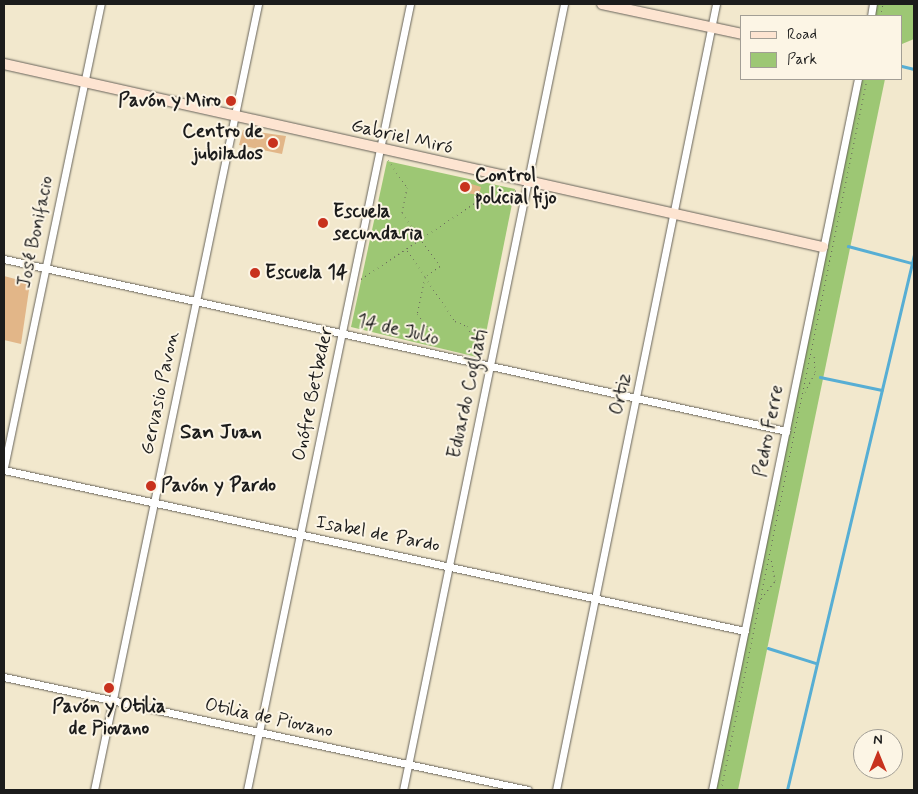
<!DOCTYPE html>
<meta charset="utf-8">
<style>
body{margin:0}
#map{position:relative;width:918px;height:794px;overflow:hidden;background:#f2e8cd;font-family:Mynerve,sans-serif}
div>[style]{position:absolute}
.green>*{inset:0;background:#9dc774}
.stream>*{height:2.5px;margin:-1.25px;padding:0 1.25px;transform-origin:1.25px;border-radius:1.25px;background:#57aed4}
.building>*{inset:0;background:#e2b688}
.path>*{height:1px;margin-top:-0.5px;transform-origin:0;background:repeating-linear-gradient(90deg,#67635a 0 1px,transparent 0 5px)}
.roads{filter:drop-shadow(0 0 1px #67635a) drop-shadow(0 0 1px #67635a)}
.street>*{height:7px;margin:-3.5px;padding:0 3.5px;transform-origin:3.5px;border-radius:3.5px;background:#fff}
.secondary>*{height:10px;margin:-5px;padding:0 5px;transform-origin:5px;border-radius:5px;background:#fde4d1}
.dots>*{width:14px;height:14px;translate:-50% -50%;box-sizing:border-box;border:2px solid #fcf5e5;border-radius:50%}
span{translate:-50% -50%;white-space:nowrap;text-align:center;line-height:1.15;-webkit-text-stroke:4px #fcf5e5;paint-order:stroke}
.poi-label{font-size:19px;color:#1c1c1c;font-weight:700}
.right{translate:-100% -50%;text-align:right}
.left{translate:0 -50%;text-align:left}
.street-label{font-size:19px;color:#1c1c1c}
.quarter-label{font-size:21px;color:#1c1c1c;font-weight:700}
.frame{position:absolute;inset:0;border:5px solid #1c1c1c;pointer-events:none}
.legend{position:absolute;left:740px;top:15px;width:162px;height:65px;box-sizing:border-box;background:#fcf5e5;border:1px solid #a29e95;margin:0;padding:6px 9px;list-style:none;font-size:15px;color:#1c1c1c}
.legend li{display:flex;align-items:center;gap:10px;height:25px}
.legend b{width:25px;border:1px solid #a29e95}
.north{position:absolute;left:853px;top:729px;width:50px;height:50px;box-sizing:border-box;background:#fcf5e5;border:1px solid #a29e95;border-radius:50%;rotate:0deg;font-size:14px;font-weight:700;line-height:20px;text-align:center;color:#1c1c1c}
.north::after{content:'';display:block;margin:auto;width:18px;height:22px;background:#c8321e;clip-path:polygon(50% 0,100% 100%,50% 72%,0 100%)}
</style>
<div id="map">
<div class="green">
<i style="clip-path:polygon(875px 4px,914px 4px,914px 39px,902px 44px,902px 16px,873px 16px)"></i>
<i style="clip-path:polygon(860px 79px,885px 79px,738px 790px,715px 790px)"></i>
<i style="clip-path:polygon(387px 161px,515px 189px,481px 358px,351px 327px)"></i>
</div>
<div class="stream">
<i style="left:902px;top:66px;width:12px;rotate:14deg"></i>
<i style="left:848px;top:246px;width:66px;rotate:14.9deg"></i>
<i style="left:820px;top:377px;width:63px;rotate:11.8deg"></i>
<i style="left:768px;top:648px;width:50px;rotate:17.4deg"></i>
<i style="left:787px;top:790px;width:550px;rotate:-76.65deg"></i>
</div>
<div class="building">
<i style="clip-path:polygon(243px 130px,286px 136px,282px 154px,239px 145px)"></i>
<i style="clip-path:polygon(462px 181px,481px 187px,479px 195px,460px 192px)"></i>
<i style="clip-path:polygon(4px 276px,30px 283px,21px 344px,4px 340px)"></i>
</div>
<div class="path">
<i style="left:880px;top:16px;width:12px;rotate:-76deg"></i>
<i style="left:388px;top:160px;width:33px;rotate:55deg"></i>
<i style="left:407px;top:187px;width:26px;rotate:101deg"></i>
<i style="left:402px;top:213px;width:65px;rotate:54.4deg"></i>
<i style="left:440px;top:266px;width:18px;rotate:146deg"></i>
<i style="left:425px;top:276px;width:32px;rotate:-125deg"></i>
<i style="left:425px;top:277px;width:53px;rotate:55.7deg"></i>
<i style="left:455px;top:321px;width:13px;rotate:23deg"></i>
<i style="left:467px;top:326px;width:34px;rotate:60deg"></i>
<i style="left:425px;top:277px;width:38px;rotate:102deg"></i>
<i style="left:417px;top:314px;width:22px;rotate:51deg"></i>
<i style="left:431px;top:331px;width:14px;rotate:102deg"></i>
<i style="left:361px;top:279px;width:138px;rotate:-33.8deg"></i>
<i style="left:476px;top:202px;width:12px;rotate:9deg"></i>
<i style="left:488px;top:204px;width:32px;rotate:-26deg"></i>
<i style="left:805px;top:392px;width:22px;rotate:-63deg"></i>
<i style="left:815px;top:372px;width:19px;rotate:-93deg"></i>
<i style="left:758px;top:602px;width:27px;rotate:-51deg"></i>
<i style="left:775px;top:581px;width:23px;rotate:-100deg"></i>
<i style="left:721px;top:790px;width:726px;rotate:-78.4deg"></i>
</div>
<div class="roads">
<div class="street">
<i style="left:871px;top:16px;width:12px;rotate:-81deg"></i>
<i style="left:4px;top:259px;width:801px;rotate:12.4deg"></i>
<i style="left:4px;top:467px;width:473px;rotate:-78.2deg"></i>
<i style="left:4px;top:470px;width:758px;rotate:12.26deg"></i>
<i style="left:4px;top:677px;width:536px;rotate:12.17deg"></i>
<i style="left:94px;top:790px;width:803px;rotate:-78.21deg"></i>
<i style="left:247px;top:790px;width:803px;rotate:-78.28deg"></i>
<i style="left:403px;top:790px;width:802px;rotate:-78.42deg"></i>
<i style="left:556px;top:790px;width:802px;rotate:-78.49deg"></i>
<i style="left:712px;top:790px;width:726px;rotate:-78.4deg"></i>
</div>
<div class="secondary">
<i style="left:602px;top:4px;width:143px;rotate:12.1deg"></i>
<i style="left:4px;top:64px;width:839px;rotate:12.6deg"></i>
</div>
</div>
<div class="dots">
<i style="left:231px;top:101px;background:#c8321e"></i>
<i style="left:273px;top:143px;background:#c8321e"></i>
<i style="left:465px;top:187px;background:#c8321e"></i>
<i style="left:323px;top:223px;background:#c8321e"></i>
<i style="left:255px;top:273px;background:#c8321e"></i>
<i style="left:151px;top:486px;background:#c8321e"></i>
<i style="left:109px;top:688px;background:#c8321e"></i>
</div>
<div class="poi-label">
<span class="right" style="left:221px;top:101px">Pavón y Miro</span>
<span class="right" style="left:263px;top:143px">Centro de<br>jubilados</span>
<span class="left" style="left:475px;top:187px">Control<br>policial fijo</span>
<span class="left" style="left:333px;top:223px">Escuela<br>secundaria</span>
<span class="left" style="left:265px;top:273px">Escuela 14</span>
<span class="left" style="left:161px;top:486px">Pavón y Pardo</span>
<span style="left:109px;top:718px">Pavón y Otilia<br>de Piovano</span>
</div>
<div class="street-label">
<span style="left:402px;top:137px;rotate:13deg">Gabriel Miró</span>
<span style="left:36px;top:232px;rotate:-78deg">José Bonifacio</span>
<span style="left:398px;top:330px;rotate:13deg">14 de Julio</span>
<span style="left:160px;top:393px;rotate:-78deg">Gervasio Pavon</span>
<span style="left:313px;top:394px;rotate:-78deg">Onófre Betbeder</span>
<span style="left:468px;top:394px;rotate:-78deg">Eduardo Cogliati</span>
<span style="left:621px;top:394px;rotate:-78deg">Ortiz</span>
<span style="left:769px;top:431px;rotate:-79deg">Pedro Ferre</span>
<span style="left:378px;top:534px;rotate:11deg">Isabel de Pardo</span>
<span style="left:269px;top:718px;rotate:12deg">Otilia de Piovano</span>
</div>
<div class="quarter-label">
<span style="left:221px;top:432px">San Juan</span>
</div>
<div class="frame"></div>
<ul class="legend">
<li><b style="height:6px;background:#fde4d1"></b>Road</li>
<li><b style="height:14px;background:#9dc774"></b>Park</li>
</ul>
<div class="north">N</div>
</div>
